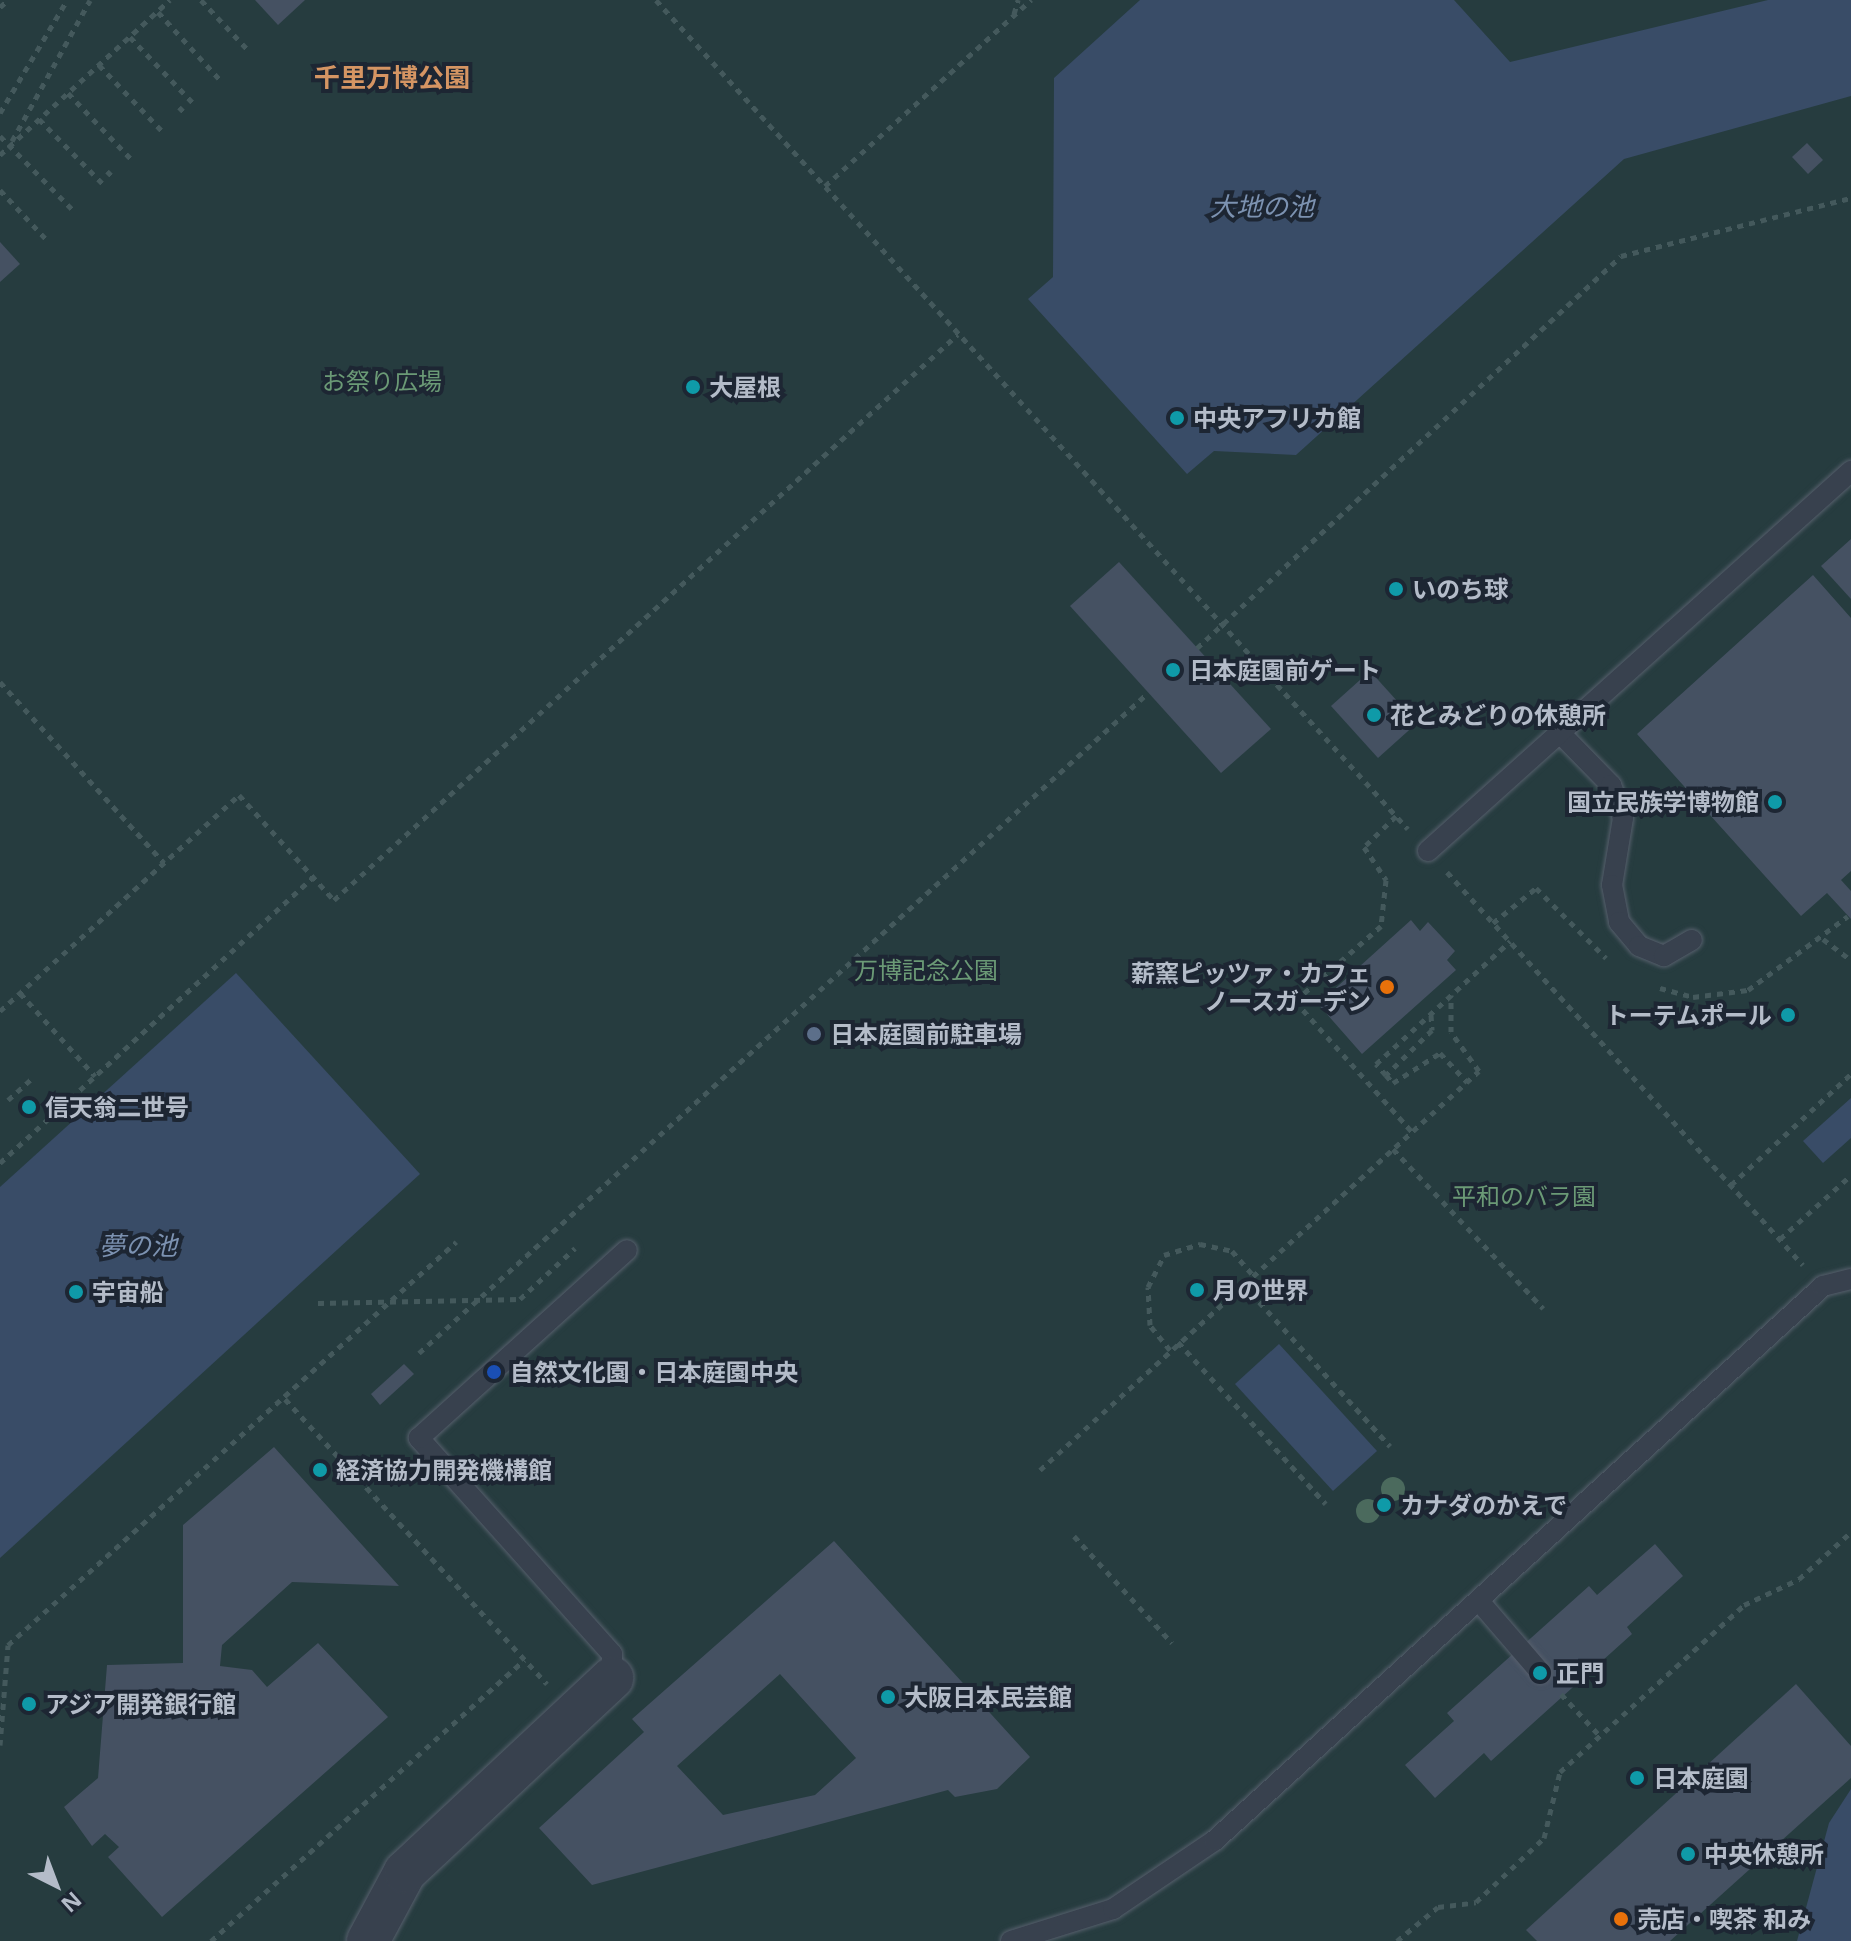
<!DOCTYPE html>
<meta charset="utf-8">
<style>
body{margin:0}
#map{position:relative;width:1851px;height:1941px;overflow:hidden;background:#242f3e;font-family:"Open Sans","Noto Sans JP",sans-serif}
div>[style]{position:absolute}
.green>*{inset:0;background:#263c3f}
.water>*{inset:0;background:#394c67}
.building>*{inset:0;background:#455162}
.path>*{height:5px;margin-top:-2.5px;transform-origin:0;background:repeating-linear-gradient(90deg,#44595c 0 6px,transparent 0 12px)}
.roads{filter:drop-shadow(0 0 2px #565f6c) drop-shadow(0 0 2px #565f6c)}
.lane>*{height:20px;margin:-10px;padding:0 10px;transform-origin:10px;border-radius:10px;background:#38414e}
.street>*{height:42px;margin:-21px;padding:0 21px;transform-origin:21px;border-radius:21px;background:#38414e}
.trees>*{width:24px;height:24px;margin:-12px;border-radius:50%;background:#4b6a5d}
.dots>*{width:22px;height:22px;translate:-50% -50%;box-sizing:border-box;border:4px solid #1d2633;border-radius:50%}
span{translate:-50% -50%;white-space:nowrap;text-align:center;line-height:1.15;-webkit-text-stroke:8px #1d2633;paint-order:stroke}
.park-label{font-size:24px;color:#6b9a76}
.poi-label{font-size:24px;color:#b4bcc9;font-weight:700}
.left{translate:0 -50%;text-align:left}
.right{translate:-100% -50%;text-align:right}
.neighbourhood-label{font-size:26px;color:#d59563;font-weight:700}
.water-label{font-size:26px;color:#7c92b1;font-style:italic}
.north{position:absolute;left:16px;top:1845px;width:80px;height:80px;-webkit-text-stroke:6px #1d2633;paint-order:stroke;rotate:138deg;font-size:22px;font-weight:700;line-height:32px;text-align:center;color:#b4bcc9}
.north::after{content:'';display:block;margin:auto;width:28px;height:36px;background:#b4bcc9;clip-path:polygon(50% 0,100% 100%,50% 72%,0 100%)}
</style>
<div id="map">
<div class="green">
<i style="clip-path:polygon(0 0,1851px 0,1851px 1941px,0 1941px)"></i>
</div>
<div class="water">
<i style="clip-path:polygon(1140px 0,1454px 0,1510px 62px,1768px 0,1851px 0,1851px 96px,1624px 159px,1296px 455px,1214px 451px,1187px 474px,1028px 299px,1053px 277px,1054px 78px)"></i>
<i style="clip-path:polygon(236px 973px,420px 1174px,0 1558px,0 1187px)"></i>
<i style="clip-path:polygon(1851px 1098px,1851px 1138px,1823px 1163px,1803px 1141px)"></i>
<i style="clip-path:polygon(1279px 1344px,1377px 1451px,1333px 1491px,1235px 1384px)"></i>
<i style="clip-path:polygon(1851px 1789px,1851px 1941px,1797px 1941px,1829px 1823px)"></i>
</div>
<div class="building">
<i style="clip-path:polygon(255px 0,305px 0,278px 25px)"></i>
<i style="clip-path:polygon(1807px 143px,1823px 160px,1808px 174px,1792px 157px)"></i>
<i style="clip-path:polygon(0 242px,20px 264px,0 282px)"></i>
<i style="clip-path:polygon(1851px 539px,1851px 599px,1821px 566px)"></i>
<i style="clip-path:polygon(1119px 562px,1271px 729px,1221px 773px,1070px 606px)"></i>
<i style="clip-path:polygon(1813px 575px,1851px 618px,1851px 871px,1841px 880px,1851px 891px,1851px 919px,1827px 893px,1801px 916px,1637px 734px)"></i>
<i style="clip-path:polygon(1370px 671px,1417px 723px,1378px 758px,1331px 706px)"></i>
<i style="clip-path:polygon(1411px 920px,1420px 931px,1428px 922px,1455px 951px,1447px 960px,1456px 970px,1362px 1054px,1318px 1004px)"></i>
<i style="clip-path:polygon(404px 1364px,414px 1374px,380px 1405px,371px 1394px)"></i>
<i style="clip-path:polygon(274px 1447px,399px 1586px,292px 1582px,222px 1645px,220px 1666px,252px 1670px,267px 1687px,318px 1643px,388px 1717px,162px 1917px,108px 1857px,119px 1847px,105px 1834px,92px 1846px,64px 1807px,98px 1778px,107px 1665px,183px 1663px,183px 1525px)"></i>
<i style="clip-path:polygon(evenodd,834px 1541px,1030px 1757px,997px 1789px,955px 1797px,948px 1790px,592px 1885px,539px 1828px,644px 1732px,632px 1719px,834px 1541px,780px 1674px,856px 1758px,815px 1795px,723px 1815px,677px 1766px,780px 1674px)"></i>
<i style="clip-path:polygon(1655px 1544px,1683px 1576px,1627px 1627px,1632px 1634px,1491px 1761px,1484px 1753px,1435px 1798px,1405px 1765px,1454px 1721px,1447px 1713px,1589px 1586px,1597px 1595px)"></i>
<i style="clip-path:polygon(1796px 1684px,1851px 1746px,1851px 1778px,1670px 1941px,1537px 1941px,1526px 1930px)"></i>
</div>
<div class="path">
<i style="left:201px;top:0;width:71px;rotate:46.7deg"></i>
<i style="left:656px;top:0;width:1119px;rotate:47.79deg"></i>
<i style="left:0;top:7px;width:11px;rotate:-41deg"></i>
<i style="left:158px;top:12px;width:92px;rotate:47.6deg"></i>
<i style="left:1014px;top:14px;width:15px;rotate:-74deg"></i>
<i style="left:130px;top:37px;width:91px;rotate:46.3deg"></i>
<i style="left:99px;top:65px;width:93px;rotate:46.3deg"></i>
<i style="left:68px;top:93px;width:93px;rotate:46.3deg"></i>
<i style="left:179px;top:107px;width:7px;rotate:45deg"></i>
<i style="left:0;top:113px;width:131px;rotate:-59.3deg"></i>
<i style="left:39px;top:119px;width:94px;rotate:45.4deg"></i>
<i style="left:0;top:136px;width:107px;rotate:45.4deg"></i>
<i style="left:12px;top:141px;width:161px;rotate:-61deg"></i>
<i style="left:0;top:155px;width:230px;rotate:-42.4deg"></i>
<i style="left:107px;top:171px;width:8px;rotate:45deg"></i>
<i style="left:825px;top:186px;width:278px;rotate:-42.1deg"></i>
<i style="left:0;top:190px;width:67px;rotate:46.8deg"></i>
<i style="left:1197px;top:648px;width:577px;rotate:-42.75deg"></i>
<i style="left:1621px;top:256px;width:237px;rotate:-14.2deg"></i>
<i style="left:0;top:682px;width:244px;rotate:47.8deg"></i>
<i style="left:1396px;top:816px;width:45px;rotate:135.9deg"></i>
<i style="left:1364px;top:847px;width:40px;rotate:56deg"></i>
<i style="left:1386px;top:880px;width:46px;rotate:96.2deg"></i>
<i style="left:1381px;top:926px;width:114px;rotate:138.9deg"></i>
<i style="left:1295px;top:1001px;width:176px;rotate:48.2deg"></i>
<i style="left:1447px;top:872px;width:530px;rotate:47.83deg"></i>
<i style="left:1493px;top:923px;width:55px;rotate:-39.1deg"></i>
<i style="left:1536px;top:888px;width:99px;rotate:45deg"></i>
<i style="left:1823px;top:939px;width:35px;rotate:37deg"></i>
<i style="left:1660px;top:988px;width:34px;rotate:15deg"></i>
<i style="left:1693px;top:997px;width:55px;rotate:-7.3deg"></i>
<i style="left:1748px;top:990px;width:124px;rotate:-36.5deg"></i>
<i style="left:20px;top:993px;width:112px;rotate:47.9deg"></i>
<i style="left:0;top:1011px;width:322px;rotate:-42.1deg"></i>
<i style="left:239px;top:795px;width:142px;rotate:47.9deg"></i>
<i style="left:334px;top:900px;width:842px;rotate:-42.21deg"></i>
<i style="left:1431px;top:1015px;width:15px;rotate:86deg"></i>
<i style="left:1432px;top:1030px;width:64px;rotate:135.6deg"></i>
<i style="left:1386px;top:1075px;width:11px;rotate:49deg"></i>
<i style="left:1393px;top:1083px;width:56px;rotate:-32.6deg"></i>
<i style="left:1440px;top:1053px;width:40px;rotate:47deg"></i>
<i style="left:1386px;top:1075px;width:15px;rotate:-132deg"></i>
<i style="left:1376px;top:1064px;width:182px;rotate:-42.5deg"></i>
<i style="left:8px;top:1100px;width:31px;rotate:-42deg"></i>
<i style="left:1393px;top:1149px;width:219px;rotate:46.7deg"></i>
<i style="left:0;top:1163px;width:424px;rotate:-42.4deg"></i>
<i style="left:1731px;top:1185px;width:163px;rotate:-42.8deg"></i>
<i style="left:1780px;top:1239px;width:96px;rotate:-42deg"></i>
<i style="left:1243px;top:1284px;width:219px;rotate:47.8deg"></i>
<i style="left:318px;top:1303px;width:202px;rotate:-1.1deg"></i>
<i style="left:520px;top:1299px;width:75px;rotate:-42.8deg"></i>
<i style="left:1178px;top:1342px;width:219px;rotate:47.6deg"></i>
<i style="left:1170px;top:1350px;width:32px;rotate:-129deg"></i>
<i style="left:1150px;top:1325px;width:38px;rotate:-93deg"></i>
<i style="left:1148px;top:1287px;width:36px;rotate:-63deg"></i>
<i style="left:1164px;top:1255px;width:38px;rotate:-17deg"></i>
<i style="left:1200px;top:1244px;width:33px;rotate:12deg"></i>
<i style="left:1232px;top:1251px;width:32px;rotate:49deg"></i>
<i style="left:419px;top:1353px;width:983px;rotate:-42.16deg"></i>
<i style="left:285px;top:1399px;width:387px;rotate:47.4deg"></i>
<i style="left:1040px;top:1470px;width:593px;rotate:-42.27deg"></i>
<i style="left:1479px;top:1071px;width:48px;rotate:-125.7deg"></i>
<i style="left:1451px;top:1032px;width:37px;rotate:-90deg"></i>
<i style="left:1074px;top:1536px;width:145px;rotate:47.5deg"></i>
<i style="left:1561px;top:1694px;width:57px;rotate:47.1deg"></i>
<i style="left:0;top:1745px;width:100px;rotate:-85.4deg"></i>
<i style="left:8px;top:1645px;width:603px;rotate:-41.97deg"></i>
<i style="left:211px;top:1941px;width:421px;rotate:-41.9deg"></i>
<i style="left:1397px;top:1941px;width:53px;rotate:-39.7deg"></i>
<i style="left:1438px;top:1907px;width:38px;rotate:-7deg"></i>
<i style="left:1476px;top:1902px;width:93px;rotate:-43.3deg"></i>
<i style="left:1544px;top:1838px;width:68px;rotate:-76.4deg"></i>
<i style="left:1560px;top:1772px;width:248px;rotate:-42.2deg"></i>
<i style="left:1744px;top:1605px;width:61px;rotate:-25.3deg"></i>
<i style="left:1799px;top:1579px;width:70px;rotate:-42.1deg"></i>
</div>
<div class="roads">
<div class="lane">
<i style="left:1560px;top:733px;width:73px;rotate:45.6deg"></i>
<i style="left:1611px;top:785px;width:35px;rotate:70deg"></i>
<i style="left:1623px;top:818px;width:68px;rotate:99.3deg"></i>
<i style="left:1612px;top:885px;width:38px;rotate:79deg"></i>
<i style="left:1619px;top:922px;width:31px;rotate:50deg"></i>
<i style="left:1639px;top:946px;width:27px;rotate:22deg"></i>
<i style="left:1664px;top:956px;width:32px;rotate:-30deg"></i>
<i style="left:1428px;top:851px;width:569px;rotate:-41.93deg"></i>
<i style="left:1479px;top:1601px;width:95px;rotate:49.3deg"></i>
<i style="left:612px;top:1678px;width:24px;rotate:-90deg"></i>
<i style="left:612px;top:1654px;width:290px;rotate:-131.8deg"></i>
<i style="left:419px;top:1438px;width:280px;rotate:-42.1deg"></i>
<i style="left:1011px;top:1941px;width:107px;rotate:-17.4deg"></i>
<i style="left:1113px;top:1909px;width:122px;rotate:-34deg"></i>
<i style="left:1214px;top:1841px;width:824px;rotate:-42.34deg"></i>
<i style="left:1823px;top:1286px;width:29px;rotate:-14deg"></i>
</div>
<div class="street">
<i style="left:368px;top:1941px;width:78px;rotate:-61.8deg"></i>
<i style="left:405px;top:1872px;width:284px;rotate:-43.1deg"></i>
</div>
</div>
<div class="trees">
<i style="left:1393px;top:1489px"></i>
<i style="left:1368px;top:1511px"></i>
</div>
<div class="dots">
<i style="left:693px;top:387px;background:#0f9aa8"></i>
<i style="left:1177px;top:418px;background:#0f9aa8"></i>
<i style="left:1396px;top:589px;background:#0f9aa8"></i>
<i style="left:1173px;top:670px;background:#0f9aa8"></i>
<i style="left:1374px;top:715px;background:#0f9aa8"></i>
<i style="left:1775px;top:802px;background:#0f9aa8"></i>
<i style="left:1387px;top:987px;background:#e8710a"></i>
<i style="left:1788px;top:1015px;background:#0f9aa8"></i>
<i style="left:814px;top:1034px;background:#5c6f8a"></i>
<i style="left:29px;top:1107px;background:#0f9aa8"></i>
<i style="left:1197px;top:1290px;background:#0f9aa8"></i>
<i style="left:76px;top:1292px;background:#0f9aa8"></i>
<i style="left:494px;top:1372px;background:#1a4fb4"></i>
<i style="left:320px;top:1470px;background:#0f9aa8"></i>
<i style="left:1384px;top:1505px;background:#0f9aa8"></i>
<i style="left:1540px;top:1673px;background:#0f9aa8"></i>
<i style="left:888px;top:1697px;background:#0f9aa8"></i>
<i style="left:29px;top:1704px;background:#0f9aa8"></i>
<i style="left:1637px;top:1778px;background:#0f9aa8"></i>
<i style="left:1688px;top:1854px;background:#0f9aa8"></i>
<i style="left:1621px;top:1919px;background:#e8710a"></i>
</div>
<div class="park-label">
<span style="left:382px;top:381px">お祭り広場</span>
<span style="left:926px;top:970px">万博記念公園</span>
<span style="left:1524px;top:1196px">平和のバラ園</span>
</div>
<div class="poi-label">
<span class="left" style="left:709px;top:387px">大屋根</span>
<span class="left" style="left:1193px;top:418px">中央アフリカ館</span>
<span class="left" style="left:1412px;top:589px">いのち球</span>
<span class="left" style="left:1189px;top:670px">日本庭園前ゲート</span>
<span class="left" style="left:1390px;top:715px">花とみどりの休憩所</span>
<span class="right" style="left:1759px;top:802px">国立民族学博物館</span>
<span class="right" style="left:1371px;top:987px">薪窯ピッツァ・カフェ<br>ノースガーデン</span>
<span class="right" style="left:1772px;top:1015px">トーテムポール</span>
<span class="left" style="left:830px;top:1034px">日本庭園前駐車場</span>
<span class="left" style="left:45px;top:1107px">信天翁二世号</span>
<span class="left" style="left:1213px;top:1290px">月の世界</span>
<span class="left" style="left:92px;top:1292px">宇宙船</span>
<span class="left" style="left:510px;top:1372px">自然文化園・日本庭園中央</span>
<span class="left" style="left:336px;top:1470px">経済協力開発機構館</span>
<span class="left" style="left:1400px;top:1505px">カナダのかえで</span>
<span class="left" style="left:1556px;top:1673px">正門</span>
<span class="left" style="left:904px;top:1697px">大阪日本民芸館</span>
<span class="left" style="left:45px;top:1704px">アジア開発銀行館</span>
<span class="left" style="left:1653px;top:1778px">日本庭園</span>
<span class="left" style="left:1704px;top:1854px">中央休憩所</span>
<span class="left" style="left:1637px;top:1919px">売店・喫茶 和み</span>
</div>
<div class="neighbourhood-label">
<span style="left:392px;top:78px">千里万博公園</span>
</div>
<div class="water-label">
<span style="left:1262px;top:207px">大地の池</span>
<span style="left:138px;top:1246px">夢の池</span>
</div>
<div class="north">N</div>
</div>
